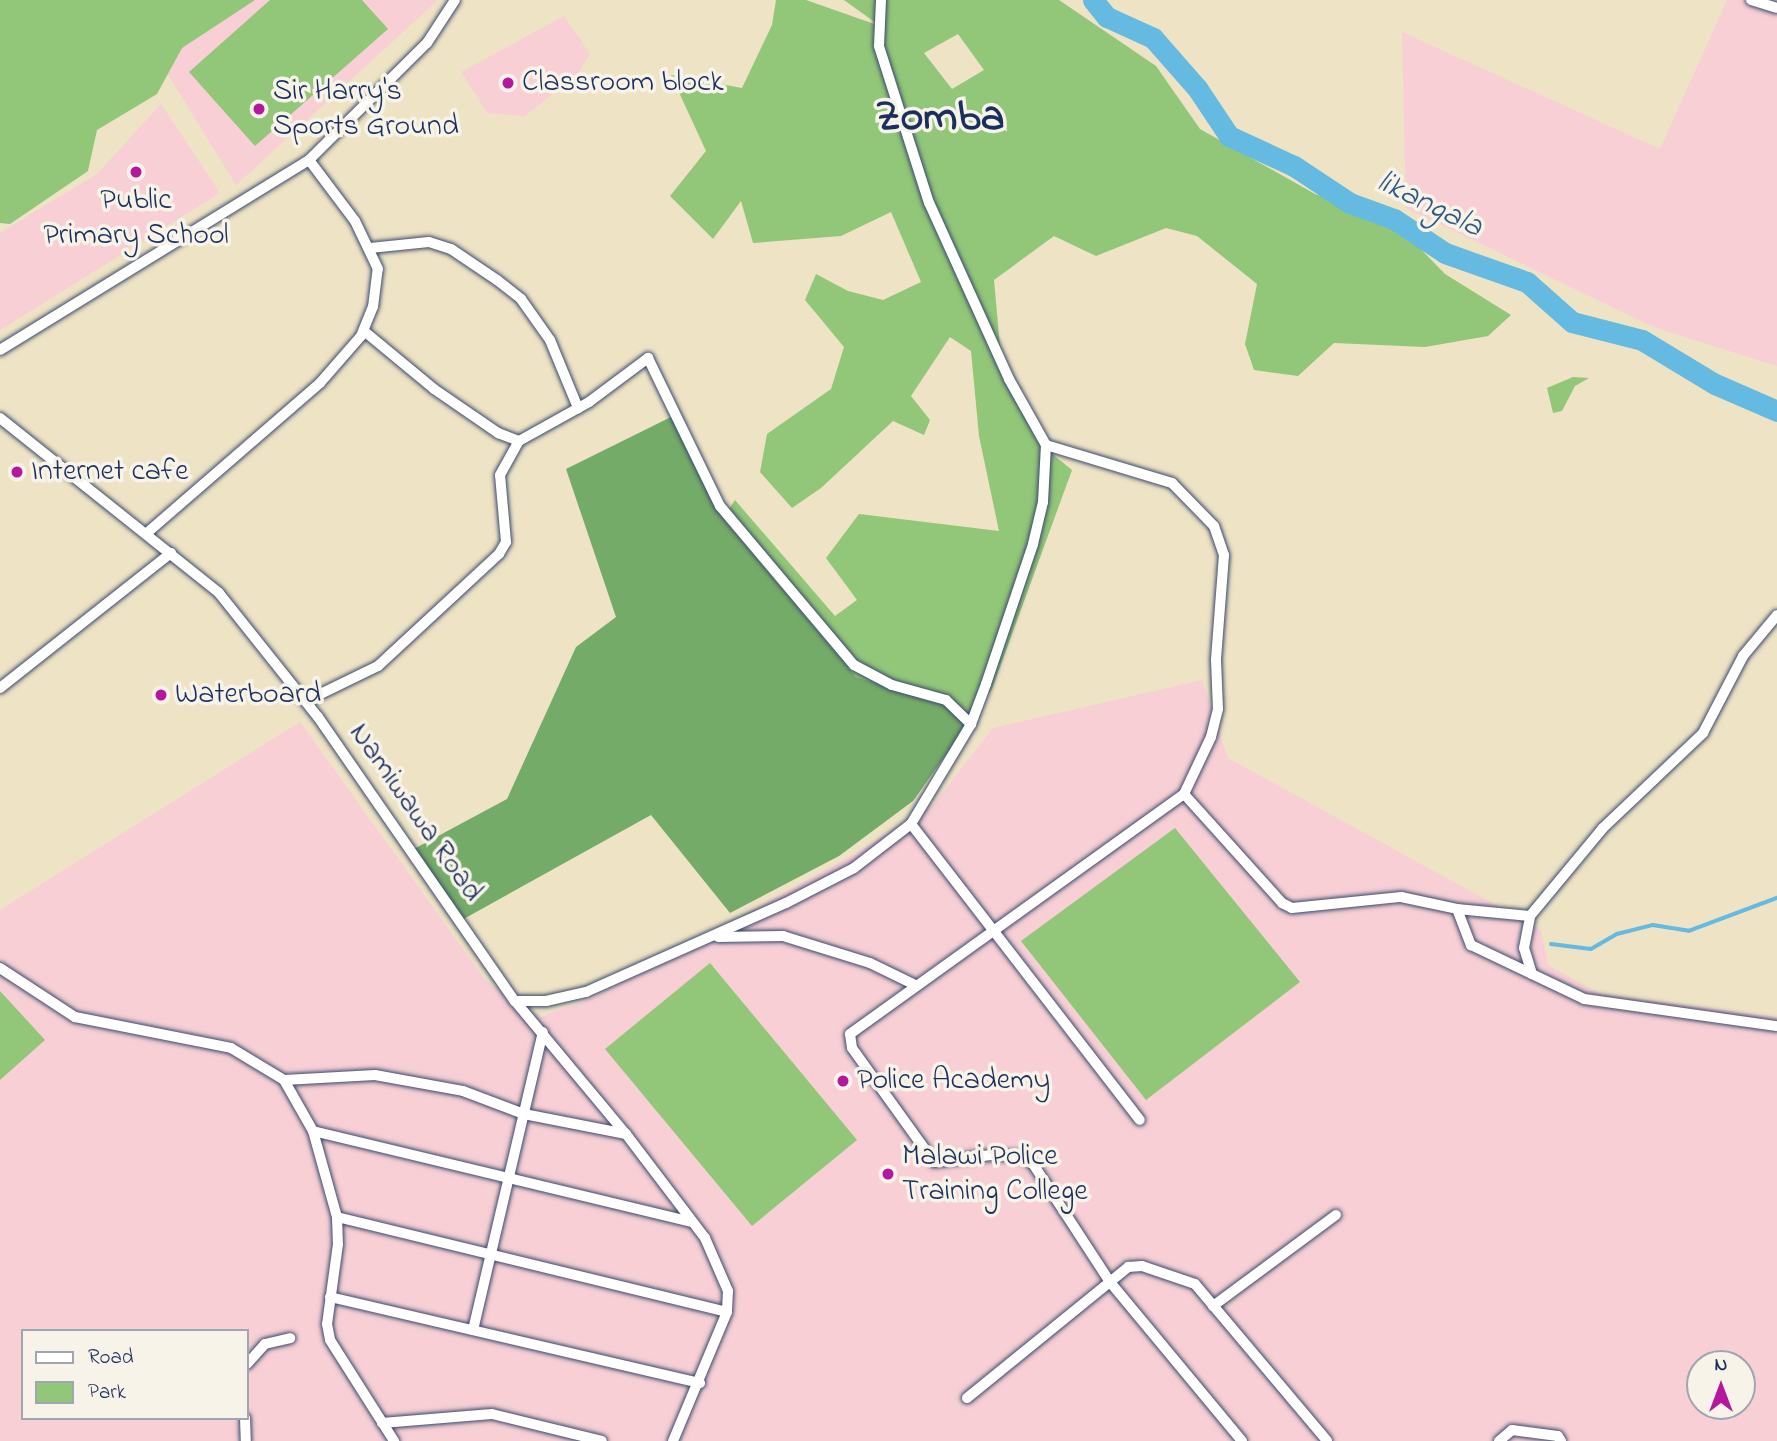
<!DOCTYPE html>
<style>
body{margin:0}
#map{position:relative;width:1777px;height:1441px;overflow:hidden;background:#eee3c5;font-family:"Indie Flower",sans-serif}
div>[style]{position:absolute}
.built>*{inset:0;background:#f7cfd5}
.green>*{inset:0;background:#92c678}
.forest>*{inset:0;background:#75ab68}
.stream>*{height:3.5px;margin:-1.75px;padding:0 1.75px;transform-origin:1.75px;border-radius:1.75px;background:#64bae1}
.river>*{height:21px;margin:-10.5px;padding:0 10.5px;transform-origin:10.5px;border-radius:10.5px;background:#64bae1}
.roads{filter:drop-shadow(0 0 2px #3b4a6d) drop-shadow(0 0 2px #3b4a6d)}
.minor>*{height:10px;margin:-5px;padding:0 5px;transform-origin:5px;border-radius:5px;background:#fff}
.dots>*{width:19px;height:19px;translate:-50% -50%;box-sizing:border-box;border:4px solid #f7f3e8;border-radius:50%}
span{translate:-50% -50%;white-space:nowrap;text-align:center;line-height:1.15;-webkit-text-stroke:7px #f7f3e8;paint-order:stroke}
.poi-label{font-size:30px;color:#1b2f5e}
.left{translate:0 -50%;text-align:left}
.street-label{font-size:30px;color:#1b2f5e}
.water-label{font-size:32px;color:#315985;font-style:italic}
.town-label{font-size:44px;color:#1b2f5e;font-weight:700}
.legend{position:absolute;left:21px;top:1329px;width:228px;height:91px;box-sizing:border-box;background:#f7f3e8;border:2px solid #9fa5b1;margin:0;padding:9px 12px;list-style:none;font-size:21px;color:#1b2f5e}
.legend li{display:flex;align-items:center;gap:14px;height:35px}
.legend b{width:35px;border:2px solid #9fa5b1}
.north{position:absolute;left:1686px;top:1350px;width:70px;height:70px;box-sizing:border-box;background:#f7f3e8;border:2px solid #9fa5b1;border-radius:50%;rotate:0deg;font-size:19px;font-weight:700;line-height:28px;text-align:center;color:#1b2f5e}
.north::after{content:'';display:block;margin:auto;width:24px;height:32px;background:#b5179e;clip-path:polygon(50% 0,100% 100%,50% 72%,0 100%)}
</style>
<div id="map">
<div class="built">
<i style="clip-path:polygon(122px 0,438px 0,236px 185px)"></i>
<i style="clip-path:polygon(1727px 0,1777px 0,1777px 366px,1656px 328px,1406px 208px,1402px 32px,1660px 149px)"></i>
<i style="clip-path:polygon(564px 16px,590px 54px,577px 75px,525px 116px,487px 113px,461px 72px)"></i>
<i style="clip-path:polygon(161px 104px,220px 193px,0 330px,0 233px,97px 174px)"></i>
<i style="clip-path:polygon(evenodd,1202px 680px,1228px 758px,1541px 930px,1548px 965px,1600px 994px,1777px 1017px,1777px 1441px,0 1441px,0 910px,300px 722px,486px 981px,541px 1017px,595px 997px,856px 853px,932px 806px,993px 728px,1202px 680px,23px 1331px,247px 1331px,247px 1418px,23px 1418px,23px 1331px,1202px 680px,1700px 1364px,1742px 1364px,1742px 1406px,1700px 1406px,1700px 1364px)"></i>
</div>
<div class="green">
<i style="clip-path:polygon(0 0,255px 0,182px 48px,157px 94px,97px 130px,88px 171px,10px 224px,0 223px)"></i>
<i style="clip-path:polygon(270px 0,362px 0,388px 29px,255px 146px,189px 72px)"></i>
<i style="clip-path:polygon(evenodd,776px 0,806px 0,880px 26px,844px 0,1059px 0,1156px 66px,1200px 129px,1315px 194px,1363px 209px,1408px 236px,1445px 274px,1511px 315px,1488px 336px,1425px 347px,1334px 343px,1298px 376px,1254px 370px,1245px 344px,1257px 284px,1197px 236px,1166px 228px,1096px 256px,1054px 236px,994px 280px,1000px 346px,1046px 449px,1072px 470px,992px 689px,969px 722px,940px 701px,856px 677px,723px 518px,735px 500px,835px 616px,857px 600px,826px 558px,859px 514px,999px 531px,979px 436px,971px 351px,950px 337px,911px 396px,930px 420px,924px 435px,893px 421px,821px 488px,792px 508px,760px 472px,767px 434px,831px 389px,844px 347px,805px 300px,816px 274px,848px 291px,883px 300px,921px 282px,891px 212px,841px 236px,753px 243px,741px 201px,713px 239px,670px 196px,706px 151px,671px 75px,742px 88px,772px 25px,776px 0,958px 34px,984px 70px,952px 89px,924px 53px,958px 34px)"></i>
<i style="clip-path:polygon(1573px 377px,1589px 378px,1575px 386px,1562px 411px,1553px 413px,1547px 388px)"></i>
<i style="clip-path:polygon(1175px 828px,1300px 982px,1146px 1100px,1021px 941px)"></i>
<i style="clip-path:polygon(710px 963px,857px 1140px,752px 1226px,605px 1049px)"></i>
<i style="clip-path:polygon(0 991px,45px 1040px,0 1080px)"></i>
</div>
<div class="forest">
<i style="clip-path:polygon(675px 415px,723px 518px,856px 677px,940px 701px,969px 722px,913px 801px,839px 856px,730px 913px,651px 815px,460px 921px,412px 850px,507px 799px,576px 647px,616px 617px,566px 469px)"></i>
</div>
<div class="stream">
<i style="left:1551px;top:944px;width:40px;rotate:7.1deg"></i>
<i style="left:1591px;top:949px;width:30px;rotate:-30deg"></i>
<i style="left:1617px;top:934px;width:37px;rotate:-14deg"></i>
<i style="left:1653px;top:925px;width:36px;rotate:9deg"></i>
<i style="left:1689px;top:931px;width:94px;rotate:-20.6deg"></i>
</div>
<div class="river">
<i style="left:1093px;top:0;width:22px;rotate:51deg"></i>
<i style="left:1107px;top:17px;width:51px;rotate:24.5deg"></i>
<i style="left:1153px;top:38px;width:67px;rotate:48.7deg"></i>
<i style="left:1197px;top:88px;width:58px;rotate:56.3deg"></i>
<i style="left:1229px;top:136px;width:72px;rotate:24.8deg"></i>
<i style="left:1294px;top:166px;width:67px;rotate:33.5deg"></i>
<i style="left:1350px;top:203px;width:47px;rotate:20deg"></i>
<i style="left:1394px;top:219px;width:61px;rotate:33.7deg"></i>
<i style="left:1445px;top:253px;width:87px;rotate:19.5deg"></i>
<i style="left:1527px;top:282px;width:60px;rotate:41.6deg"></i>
<i style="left:1572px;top:322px;width:72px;rotate:14.4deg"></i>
<i style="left:1642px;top:340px;width:85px;rotate:31.1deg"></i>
<i style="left:1715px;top:384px;width:68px;rotate:23.5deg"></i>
</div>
<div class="roads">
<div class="minor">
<i style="left:1751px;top:0;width:27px;rotate:17deg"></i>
<i style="left:370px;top:248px;width:59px;rotate:-5.8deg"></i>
<i style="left:429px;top:242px;width:23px;rotate:18deg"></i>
<i style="left:451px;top:249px;width:55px;rotate:34deg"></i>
<i style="left:497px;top:280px;width:31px;rotate:38deg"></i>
<i style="left:521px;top:299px;width:50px;rotate:54.7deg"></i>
<i style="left:550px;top:340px;width:74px;rotate:67.6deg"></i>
<i style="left:364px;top:331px;width:91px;rotate:39.6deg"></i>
<i style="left:434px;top:389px;width:78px;rotate:34.5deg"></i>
<i style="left:498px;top:433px;width:22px;rotate:21deg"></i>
<i style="left:0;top:350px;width:363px;rotate:-31.6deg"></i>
<i style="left:309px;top:160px;width:166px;rotate:-44.8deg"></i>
<i style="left:427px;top:43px;width:51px;rotate:-56.9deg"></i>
<i style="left:0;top:418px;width:280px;rotate:38.6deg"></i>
<i style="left:219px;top:593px;width:159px;rotate:51.4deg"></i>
<i style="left:318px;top:717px;width:346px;rotate:55.3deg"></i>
<i style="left:515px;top:1001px;width:173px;rotate:50.2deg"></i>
<i style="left:626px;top:1134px;width:131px;rotate:52.8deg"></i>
<i style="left:705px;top:1238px;width:58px;rotate:66.5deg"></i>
<i style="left:728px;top:1291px;width:21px;rotate:93deg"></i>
<i style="left:727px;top:1312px;width:140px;rotate:112.7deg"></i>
<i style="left:1046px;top:445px;width:132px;rotate:16.8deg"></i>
<i style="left:1172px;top:483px;width:60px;rotate:45.7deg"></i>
<i style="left:1214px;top:526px;width:31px;rotate:71deg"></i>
<i style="left:1224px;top:555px;width:105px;rotate:94.4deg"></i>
<i style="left:1216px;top:660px;width:49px;rotate:87.7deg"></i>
<i style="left:1218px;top:709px;width:29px;rotate:104deg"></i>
<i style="left:1211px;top:737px;width:63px;rotate:115.3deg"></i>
<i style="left:148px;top:532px;width:228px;rotate:-40.9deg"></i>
<i style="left:320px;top:383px;width:62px;rotate:-48.9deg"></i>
<i style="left:361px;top:336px;width:31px;rotate:-68deg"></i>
<i style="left:373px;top:307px;width:38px;rotate:-83deg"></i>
<i style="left:378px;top:269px;width:53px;rotate:-115.6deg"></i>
<i style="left:355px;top:221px;width:76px;rotate:-127deg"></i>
<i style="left:0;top:688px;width:218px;rotate:-38.3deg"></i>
<i style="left:306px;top:701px;width:80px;rotate:-25.9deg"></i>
<i style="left:378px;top:666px;width:165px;rotate:-42.8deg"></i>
<i style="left:499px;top:554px;width:14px;rotate:-60deg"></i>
<i style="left:506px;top:542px;width:67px;rotate:-95.1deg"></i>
<i style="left:500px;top:475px;width:39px;rotate:-61deg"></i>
<i style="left:519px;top:441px;width:80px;rotate:-29.1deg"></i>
<i style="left:589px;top:402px;width:74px;rotate:-36.7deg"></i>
<i style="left:648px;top:358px;width:165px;rotate:64.1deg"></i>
<i style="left:720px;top:506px;width:208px;rotate:49.9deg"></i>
<i style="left:854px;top:665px;width:43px;rotate:27.8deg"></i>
<i style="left:892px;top:685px;width:56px;rotate:15.5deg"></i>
<i style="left:946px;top:700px;width:35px;rotate:44deg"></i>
<i style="left:911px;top:824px;width:374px;rotate:52.3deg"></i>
<i style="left:1457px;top:909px;width:39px;rotate:69deg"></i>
<i style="left:1471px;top:945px;width:125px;rotate:25.5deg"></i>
<i style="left:1584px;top:999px;width:195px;rotate:8deg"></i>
<i style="left:718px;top:937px;width:65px;rotate:-0.9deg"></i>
<i style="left:783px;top:936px;width:91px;rotate:17.2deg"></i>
<i style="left:870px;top:963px;width:48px;rotate:26deg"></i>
<i style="left:0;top:968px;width:90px;rotate:33.2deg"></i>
<i style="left:75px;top:1017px;width:159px;rotate:11.2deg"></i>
<i style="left:231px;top:1048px;width:62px;rotate:31.1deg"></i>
<i style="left:284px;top:1080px;width:59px;rotate:60.4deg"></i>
<i style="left:313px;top:1131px;width:89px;rotate:74.4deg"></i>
<i style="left:337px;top:1217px;width:27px;rotate:88deg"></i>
<i style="left:338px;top:1244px;width:81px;rotate:97.8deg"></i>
<i style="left:327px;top:1324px;width:16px;rotate:79deg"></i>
<i style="left:330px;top:1340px;width:120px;rotate:57.6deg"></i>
<i style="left:1532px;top:974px;width:27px;rotate:-107deg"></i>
<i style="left:1524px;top:948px;width:33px;rotate:-79deg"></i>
<i style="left:1530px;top:916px;width:114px;rotate:-50.3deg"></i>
<i style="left:1603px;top:828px;width:138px;rotate:-43.5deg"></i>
<i style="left:1703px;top:733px;width:87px;rotate:-62.5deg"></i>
<i style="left:1743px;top:656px;width:53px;rotate:-50.3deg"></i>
<i style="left:515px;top:1001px;width:31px"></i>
<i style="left:546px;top:1001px;width:41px;rotate:-12.7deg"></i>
<i style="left:586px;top:992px;width:219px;rotate:-24deg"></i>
<i style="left:786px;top:903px;width:76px;rotate:-27.2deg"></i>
<i style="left:854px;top:868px;width:72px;rotate:-37.7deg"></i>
<i style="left:911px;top:824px;width:117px;rotate:-59deg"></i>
<i style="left:971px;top:724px;width:43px;rotate:-69.4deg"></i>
<i style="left:986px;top:684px;width:148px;rotate:-71.4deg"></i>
<i style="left:1033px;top:544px;width:43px;rotate:-76.6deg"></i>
<i style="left:1043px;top:502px;width:57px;rotate:-87deg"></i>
<i style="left:1046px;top:445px;width:76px;rotate:-119.3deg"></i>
<i style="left:1009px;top:379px;width:193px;rotate:-114.4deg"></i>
<i style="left:929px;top:203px;width:165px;rotate:-107.7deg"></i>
<i style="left:879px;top:46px;width:46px;rotate:-87.5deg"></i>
<i style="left:284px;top:1080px;width:91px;rotate:-3.1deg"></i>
<i style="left:375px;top:1075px;width:89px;rotate:10.3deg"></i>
<i style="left:463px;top:1091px;width:65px;rotate:20.7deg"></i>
<i style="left:524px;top:1114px;width:104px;rotate:11.1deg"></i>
<i style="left:313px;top:1131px;width:389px;rotate:13.5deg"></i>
<i style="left:337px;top:1217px;width:401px;rotate:13.7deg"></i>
<i style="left:330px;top:1297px;width:380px;rotate:13.1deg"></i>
<i style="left:1213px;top:1306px;width:153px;rotate:-36.5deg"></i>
<i style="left:473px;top:1330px;width:306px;rotate:-76.8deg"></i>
<i style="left:247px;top:1364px;width:27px;rotate:-48deg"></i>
<i style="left:265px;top:1344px;width:26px;rotate:-13deg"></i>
<i style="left:967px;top:1398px;width:208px;rotate:-39.1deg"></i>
<i style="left:1128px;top:1267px;width:14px;rotate:-4deg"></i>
<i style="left:1142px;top:1266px;width:56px;rotate:18.8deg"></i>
<i style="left:1195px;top:1284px;width:205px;rotate:49.9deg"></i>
<i style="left:245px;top:1418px;width:23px;rotate:88deg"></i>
<i style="left:382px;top:1423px;width:110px;rotate:-4.7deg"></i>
<i style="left:492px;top:1414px;width:113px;rotate:13.8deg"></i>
<i style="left:1242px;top:1441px;width:207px;rotate:-129.7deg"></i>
<i style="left:1110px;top:1282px;width:141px;rotate:-123.1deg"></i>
<i style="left:1033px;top:1164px;width:15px;rotate:-148deg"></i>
<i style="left:1020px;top:1156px;width:29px;rotate:-178deg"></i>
<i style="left:991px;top:1155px;width:57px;rotate:173deg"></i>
<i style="left:934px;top:1162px;width:140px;rotate:-125.7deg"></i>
<i style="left:852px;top:1048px;width:14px;rotate:-98deg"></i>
<i style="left:850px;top:1034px;width:411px;rotate:-35.7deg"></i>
<i style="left:1184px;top:794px;width:147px;rotate:48deg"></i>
<i style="left:1282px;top:903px;width:11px;rotate:27deg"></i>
<i style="left:1292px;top:908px;width:110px;rotate:-5.8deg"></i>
<i style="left:1401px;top:897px;width:57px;rotate:12.1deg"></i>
<i style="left:1457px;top:909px;width:73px;rotate:5.5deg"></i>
<i style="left:1499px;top:1441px;width:17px;rotate:-40deg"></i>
<i style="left:1512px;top:1430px;width:46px;rotate:7.4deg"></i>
<i style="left:1558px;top:1436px;width:6px;rotate:59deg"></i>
</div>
</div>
<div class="dots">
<i style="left:508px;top:83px;background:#b5179e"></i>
<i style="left:259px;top:109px;background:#b5179e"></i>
<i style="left:136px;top:172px;background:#b5179e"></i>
<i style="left:17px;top:472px;background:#b5179e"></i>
<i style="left:161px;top:695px;background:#b5179e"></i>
<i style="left:843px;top:1081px;background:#b5179e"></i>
<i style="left:888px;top:1174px;background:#b5179e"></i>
</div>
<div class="poi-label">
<span class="left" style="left:522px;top:83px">Classroom block</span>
<span class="left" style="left:273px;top:109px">Sir Harry's<br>Sports Ground</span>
<span style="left:136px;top:218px">Public<br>Primary School</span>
<span class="left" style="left:31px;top:472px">Internet cafe</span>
<span class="left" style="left:175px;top:695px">Waterboard</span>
<span class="left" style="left:857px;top:1081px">Police Academy</span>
<span class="left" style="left:902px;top:1174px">Malawi Police<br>Training College</span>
</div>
<div class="street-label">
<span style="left:415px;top:813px;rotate:55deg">Namiwawa Road</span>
</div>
<div class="water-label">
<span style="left:1429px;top:206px;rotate:26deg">likangala</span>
</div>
<div class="town-label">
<span style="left:940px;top:118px">Zomba</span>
</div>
<ul class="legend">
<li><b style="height:9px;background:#fff"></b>Road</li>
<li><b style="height:19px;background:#92c678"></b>Park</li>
</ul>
<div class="north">N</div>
</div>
